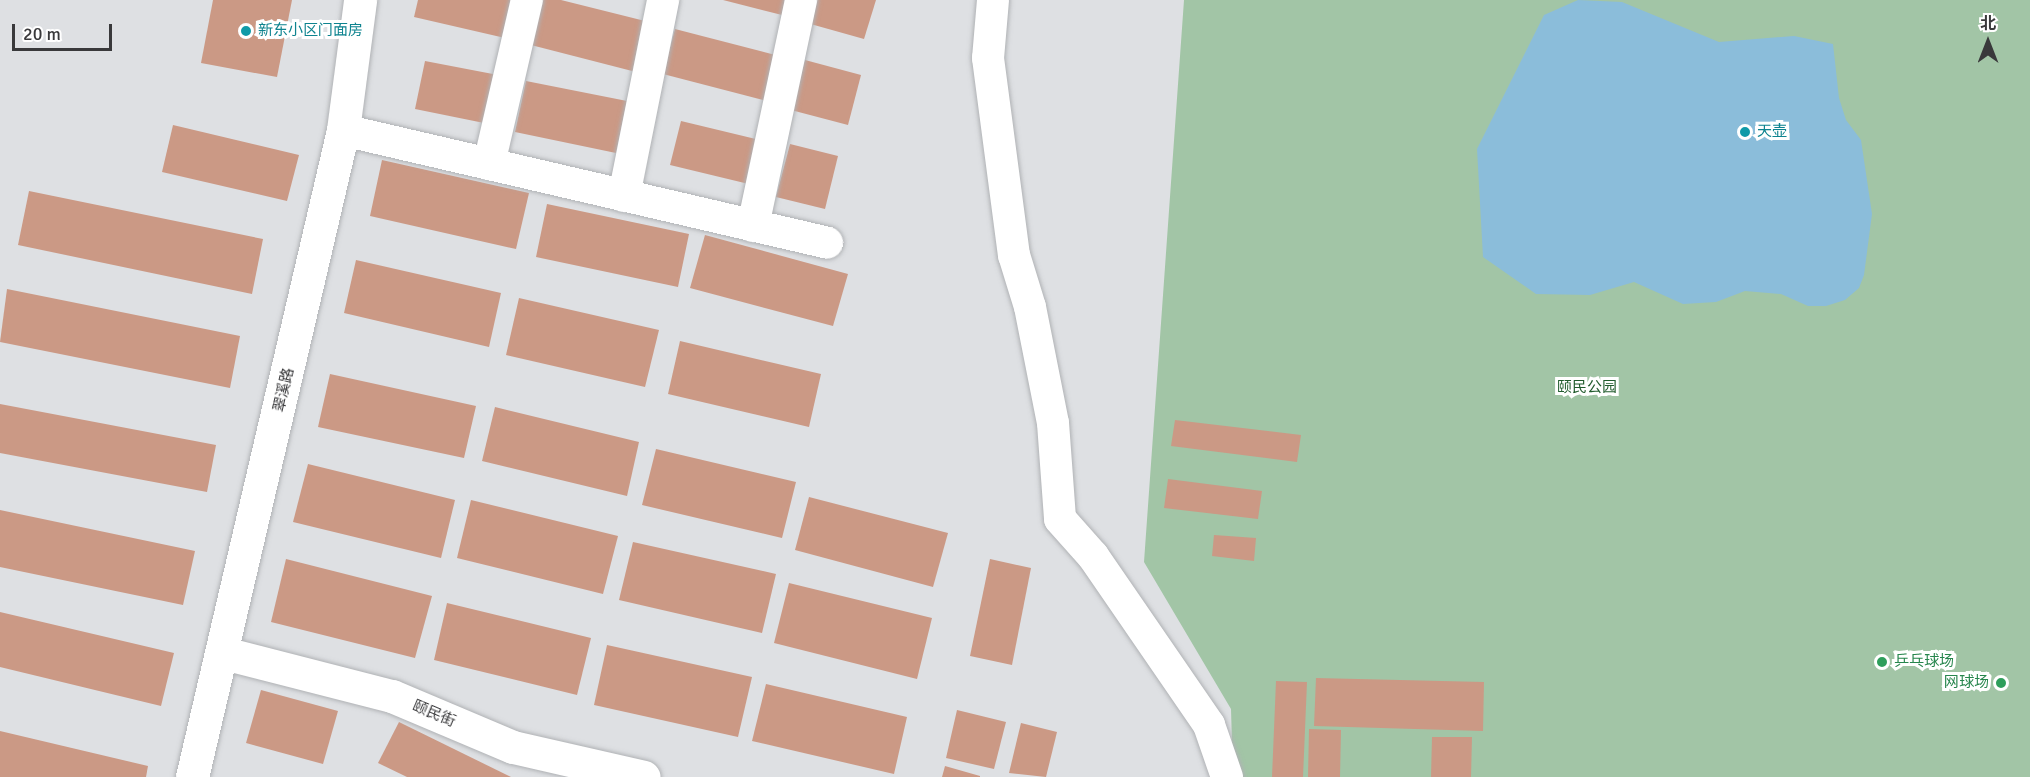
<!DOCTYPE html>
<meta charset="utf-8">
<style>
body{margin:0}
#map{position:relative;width:2030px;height:777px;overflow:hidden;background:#dee0e3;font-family:Signika,"Noto Sans SC",sans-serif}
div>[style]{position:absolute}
.green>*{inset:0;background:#a2c5a6}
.water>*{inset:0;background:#8bbdda}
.building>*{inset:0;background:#cb9985}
.roads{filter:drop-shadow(0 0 2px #b0b2b5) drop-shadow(0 0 2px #b0b2b5)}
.minor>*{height:32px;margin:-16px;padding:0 16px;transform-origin:16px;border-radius:16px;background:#fff}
.tertiary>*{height:33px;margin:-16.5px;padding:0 16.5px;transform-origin:16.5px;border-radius:16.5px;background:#fff}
.dots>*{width:16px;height:16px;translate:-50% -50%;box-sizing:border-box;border:3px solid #fff;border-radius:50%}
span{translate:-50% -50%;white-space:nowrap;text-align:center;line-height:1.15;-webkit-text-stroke:6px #fff;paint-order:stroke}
.culture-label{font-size:15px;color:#0d838f}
.left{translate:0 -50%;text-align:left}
.park-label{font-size:15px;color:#205b2c}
.street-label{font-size:15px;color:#39393b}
.leisure-label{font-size:15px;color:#27864d}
.right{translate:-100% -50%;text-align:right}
.north{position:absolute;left:1958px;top:12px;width:60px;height:60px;-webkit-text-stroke:4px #fff;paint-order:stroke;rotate:0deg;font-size:16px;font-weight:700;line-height:24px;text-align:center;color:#39393b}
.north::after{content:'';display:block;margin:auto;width:21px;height:27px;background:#39393b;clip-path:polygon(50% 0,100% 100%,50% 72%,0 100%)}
.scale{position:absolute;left:12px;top:24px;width:100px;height:27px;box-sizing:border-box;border:3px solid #39393b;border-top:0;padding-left:8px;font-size:18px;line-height:21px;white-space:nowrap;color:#39393b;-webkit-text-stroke:4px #fff;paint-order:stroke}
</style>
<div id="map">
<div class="green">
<i style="clip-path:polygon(1184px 0,2030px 0,2030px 777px,1233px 777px,1231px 709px,1144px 562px)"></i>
</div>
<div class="water">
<i style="clip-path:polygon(1578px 0,1622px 2px,1719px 42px,1794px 36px,1833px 44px,1839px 98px,1846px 120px,1861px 140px,1872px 214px,1864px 275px,1859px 288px,1845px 300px,1826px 306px,1808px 306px,1781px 294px,1745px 291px,1716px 302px,1683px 304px,1634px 282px,1590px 295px,1536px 294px,1483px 257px,1477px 149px,1544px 15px)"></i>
</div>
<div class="building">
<i style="clip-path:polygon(213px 0,292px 0,277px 77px,201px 63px)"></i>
<i style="clip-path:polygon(418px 0,514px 0,505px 38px,414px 17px)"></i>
<i style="clip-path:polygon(543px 0,561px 0,649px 22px,636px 72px,531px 45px)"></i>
<i style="clip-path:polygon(723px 0,785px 0,782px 15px)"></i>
<i style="clip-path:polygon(814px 0,876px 0,864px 39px,807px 23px)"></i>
<i style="clip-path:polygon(675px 29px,779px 56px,767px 101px,663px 74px)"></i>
<i style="clip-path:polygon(805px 60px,861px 75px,848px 125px,791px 110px)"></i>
<i style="clip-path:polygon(425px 61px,498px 75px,489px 124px,415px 109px)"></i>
<i style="clip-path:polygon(526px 81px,627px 101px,616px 153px,515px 132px)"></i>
<i style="clip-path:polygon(681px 121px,768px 142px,757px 186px,670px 165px)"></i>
<i style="clip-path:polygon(173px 125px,299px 155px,287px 201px,162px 172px)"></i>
<i style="clip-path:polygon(790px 144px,838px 156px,825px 209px,776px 197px)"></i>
<i style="clip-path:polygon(382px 160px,529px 193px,516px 249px,370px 216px)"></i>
<i style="clip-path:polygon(29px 191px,263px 239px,252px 294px,18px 245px)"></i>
<i style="clip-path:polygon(547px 204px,689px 234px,678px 287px,536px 257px)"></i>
<i style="clip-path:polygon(705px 235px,848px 274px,833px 326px,690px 288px)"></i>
<i style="clip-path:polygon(356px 260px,501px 293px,489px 347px,344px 313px)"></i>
<i style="clip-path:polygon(7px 289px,240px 336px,230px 388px,0 342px)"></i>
<i style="clip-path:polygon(519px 298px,659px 330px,645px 387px,506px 355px)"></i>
<i style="clip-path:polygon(680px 341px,821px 374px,809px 427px,668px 394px)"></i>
<i style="clip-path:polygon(330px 374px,476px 406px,464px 458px,318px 427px)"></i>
<i style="clip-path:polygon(0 404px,216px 445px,207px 492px,0 453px)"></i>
<i style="clip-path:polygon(495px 407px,639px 442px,627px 496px,482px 461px)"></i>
<i style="clip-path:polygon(1175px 420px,1301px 435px,1297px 462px,1171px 446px)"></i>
<i style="clip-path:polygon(656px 449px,796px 482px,782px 538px,642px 505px)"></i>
<i style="clip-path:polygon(308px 464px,455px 500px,441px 558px,293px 522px)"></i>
<i style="clip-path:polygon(1168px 479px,1262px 491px,1258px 519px,1164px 508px)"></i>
<i style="clip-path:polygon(809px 497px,948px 533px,933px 587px,795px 550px)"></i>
<i style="clip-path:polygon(471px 500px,618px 536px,603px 594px,457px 558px)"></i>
<i style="clip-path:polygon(0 510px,195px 551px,183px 605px,0 567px)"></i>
<i style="clip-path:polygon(1214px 535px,1256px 538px,1254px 561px,1212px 556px)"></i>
<i style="clip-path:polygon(633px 542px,776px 574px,762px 633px,619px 600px)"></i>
<i style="clip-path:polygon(286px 559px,432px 596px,415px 658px,271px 622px)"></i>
<i style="clip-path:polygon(990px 559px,1031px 568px,1012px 665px,970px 656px)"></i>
<i style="clip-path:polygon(789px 583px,932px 618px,917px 679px,774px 643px)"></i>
<i style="clip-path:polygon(447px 603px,591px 638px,577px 695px,434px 660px)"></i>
<i style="clip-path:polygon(0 612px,174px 653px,161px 706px,0 667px)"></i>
<i style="clip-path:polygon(607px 645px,752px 677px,738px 737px,594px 705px)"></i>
<i style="clip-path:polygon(1316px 678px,1484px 682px,1483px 731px,1314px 726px)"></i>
<i style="clip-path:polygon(1276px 681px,1307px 682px,1303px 777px,1272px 777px)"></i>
<i style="clip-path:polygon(766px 684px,907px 717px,894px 774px,752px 741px)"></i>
<i style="clip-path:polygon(261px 690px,338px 711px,323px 764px,246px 743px)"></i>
<i style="clip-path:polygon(957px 710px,1006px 722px,994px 769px,946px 758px)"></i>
<i style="clip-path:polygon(399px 722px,511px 777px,407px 777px,378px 763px)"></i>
<i style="clip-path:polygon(1021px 723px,1057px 732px,1046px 777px,1009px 773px)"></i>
<i style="clip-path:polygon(1309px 729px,1341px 730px,1340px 777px,1308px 777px)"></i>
<i style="clip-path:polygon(0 731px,148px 766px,146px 777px,0 777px)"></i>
<i style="clip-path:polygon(1432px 737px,1472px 737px,1471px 777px,1431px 777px)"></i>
<i style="clip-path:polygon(945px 766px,980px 776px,980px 777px,942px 777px)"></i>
</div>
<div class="roads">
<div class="minor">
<i style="left:993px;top:0;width:58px;rotate:94.9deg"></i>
<i style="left:988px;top:58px;width:199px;rotate:82.5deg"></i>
<i style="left:1014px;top:255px;width:54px;rotate:72.9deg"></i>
<i style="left:1030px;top:307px;width:118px;rotate:78.8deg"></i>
<i style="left:1053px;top:423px;width:96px;rotate:85.8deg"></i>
<i style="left:1060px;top:519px;width:50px;rotate:48.3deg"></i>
<i style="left:1093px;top:556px;width:205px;rotate:55.5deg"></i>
<i style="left:1209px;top:725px;width:55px;rotate:70.9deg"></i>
<i style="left:343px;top:130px;width:497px;rotate:13.1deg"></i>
<i style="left:489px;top:164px;width:168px;rotate:-77deg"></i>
<i style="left:624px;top:196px;width:200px;rotate:-78.7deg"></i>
<i style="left:753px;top:226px;width:231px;rotate:-78deg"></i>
</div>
<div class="tertiary">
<i style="left:224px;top:653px;width:173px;rotate:14.4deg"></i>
<i style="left:392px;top:696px;width:131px;rotate:22.9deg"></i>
<i style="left:513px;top:747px;width:134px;rotate:12.9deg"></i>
<i style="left:192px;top:777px;width:664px;rotate:-76.86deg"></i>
<i style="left:343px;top:130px;width:131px;rotate:-82.5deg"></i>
</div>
</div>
<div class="dots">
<i style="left:246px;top:31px;background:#0f9aa8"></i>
<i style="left:1745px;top:132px;background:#0f9aa8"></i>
<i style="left:1882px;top:662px;background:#2e9e5b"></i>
<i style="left:2001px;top:683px;background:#2e9e5b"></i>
</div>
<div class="culture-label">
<span class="left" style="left:258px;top:31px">新东小区门面房</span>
<span class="left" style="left:1757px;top:132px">天壶</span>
</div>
<div class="park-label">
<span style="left:1587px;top:388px">颐民公园</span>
</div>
<div class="street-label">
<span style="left:284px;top:390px;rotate:-77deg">翠溪路</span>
<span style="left:434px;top:714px;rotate:23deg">颐民街</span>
</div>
<div class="leisure-label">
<span class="left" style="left:1894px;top:662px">乒乓球场</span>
<span class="right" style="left:1989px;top:683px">网球场</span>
</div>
<div class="north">北</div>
<div class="scale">20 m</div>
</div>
